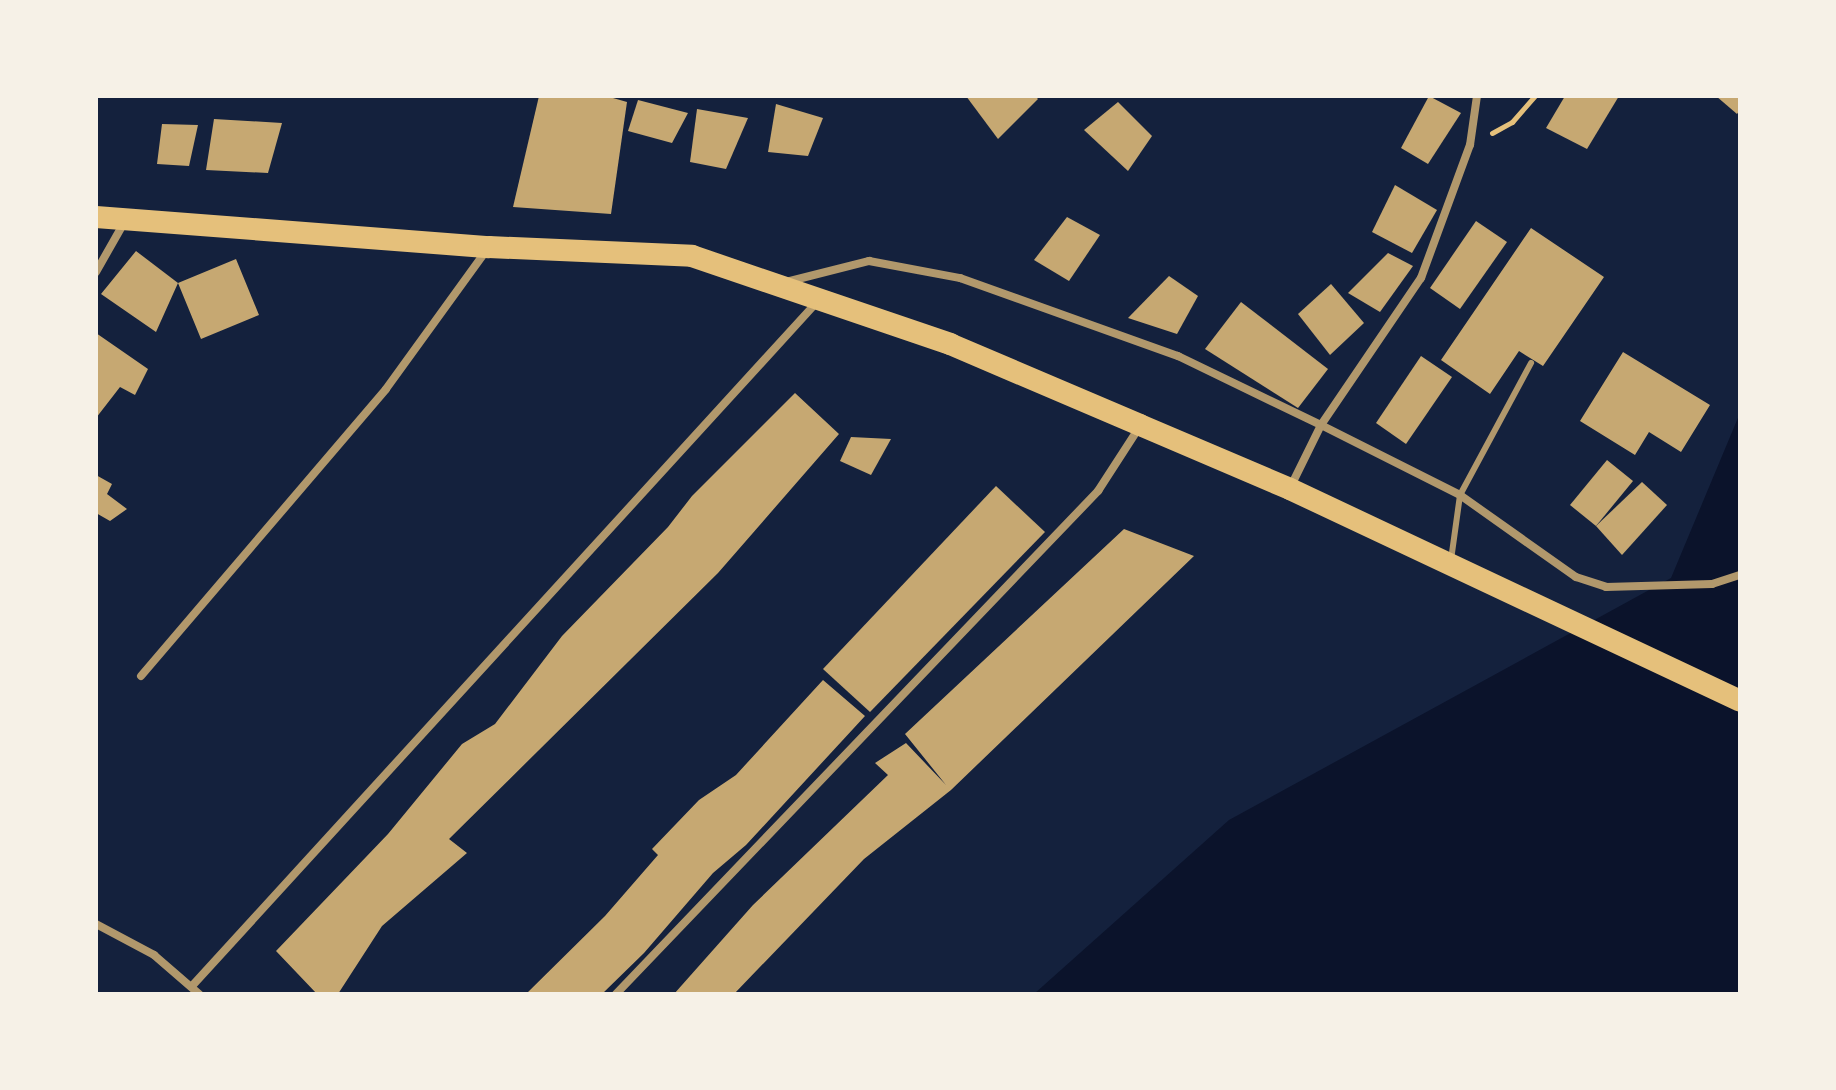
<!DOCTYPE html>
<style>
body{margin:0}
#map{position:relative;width:1836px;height:1090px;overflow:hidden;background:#14213d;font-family:"Open Sans",sans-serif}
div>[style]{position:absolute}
.water>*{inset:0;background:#0b132b}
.building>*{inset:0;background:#c6a872}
.path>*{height:5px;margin:-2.5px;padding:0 2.5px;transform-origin:2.5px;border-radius:2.5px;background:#e5c07b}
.service>*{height:6px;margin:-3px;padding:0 3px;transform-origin:3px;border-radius:3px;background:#b1986c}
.minor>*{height:8px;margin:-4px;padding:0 4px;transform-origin:4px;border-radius:4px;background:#b1986c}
.trunk>*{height:22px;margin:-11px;padding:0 11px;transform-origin:11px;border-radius:11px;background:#e5c07b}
span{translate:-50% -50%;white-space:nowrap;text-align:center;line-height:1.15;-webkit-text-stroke:8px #f6f1e7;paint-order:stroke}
.frame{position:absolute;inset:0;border:98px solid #f6f1e7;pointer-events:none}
</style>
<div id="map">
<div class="water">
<i style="clip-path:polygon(1740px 413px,1740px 994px,1034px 994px,1229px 820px,1671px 578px)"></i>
</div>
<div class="building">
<i style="clip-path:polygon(539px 96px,606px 96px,627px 102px,611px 214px,513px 207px)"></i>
<i style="clip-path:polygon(966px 96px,1035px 96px,1038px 99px,998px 139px)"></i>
<i style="clip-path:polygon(1429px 96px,1461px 113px,1428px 164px,1401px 148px)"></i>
<i style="clip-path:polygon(1565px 96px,1619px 96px,1587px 149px,1546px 128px)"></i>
<i style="clip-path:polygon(1716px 96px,1740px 96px,1740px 110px,1737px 114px)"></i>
<i style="clip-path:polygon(638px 100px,688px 113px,672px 143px,628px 131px)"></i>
<i style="clip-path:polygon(1118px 102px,1152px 136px,1128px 171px,1084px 130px)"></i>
<i style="clip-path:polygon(776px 104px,823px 118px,808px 156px,768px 152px)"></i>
<i style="clip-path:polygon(697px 109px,748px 118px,726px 169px,690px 162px)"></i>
<i style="clip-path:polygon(214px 119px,282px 123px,268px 173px,206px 170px)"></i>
<i style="clip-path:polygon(162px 124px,198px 125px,189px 166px,157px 164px)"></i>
<i style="clip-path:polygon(1395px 185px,1437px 210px,1412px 253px,1372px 232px)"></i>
<i style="clip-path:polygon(1067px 217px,1100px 235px,1069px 281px,1034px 260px)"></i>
<i style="clip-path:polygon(1476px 221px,1507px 242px,1460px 309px,1430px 288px)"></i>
<i style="clip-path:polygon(1531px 228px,1604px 277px,1543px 366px,1519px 351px,1490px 394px,1441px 360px)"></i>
<i style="clip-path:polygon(136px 251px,178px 283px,236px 259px,259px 315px,201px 339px,178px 283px,156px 332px,101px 294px)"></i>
<i style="clip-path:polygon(1388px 253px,1413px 266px,1380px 312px,1348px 293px)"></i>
<i style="clip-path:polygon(1169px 276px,1198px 296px,1177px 334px,1128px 318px)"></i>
<i style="clip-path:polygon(1331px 284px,1364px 323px,1330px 355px,1298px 314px)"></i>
<i style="clip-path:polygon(1241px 302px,1328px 369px,1298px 408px,1205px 349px)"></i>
<i style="clip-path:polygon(96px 333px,148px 369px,135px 395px,120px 387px,96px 418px)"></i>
<i style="clip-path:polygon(1623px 352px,1710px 405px,1681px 452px,1649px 432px,1635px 455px,1580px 421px)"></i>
<i style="clip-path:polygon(1421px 356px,1452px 377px,1406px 444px,1376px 423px)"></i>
<i style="clip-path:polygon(795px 393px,839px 434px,718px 573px,449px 839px,467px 853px,382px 926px,338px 994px,317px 994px,276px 951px,388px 834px,462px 744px,495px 724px,562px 636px,668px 527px,692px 496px)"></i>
<i style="clip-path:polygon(851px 437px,891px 439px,871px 475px,840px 461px)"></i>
<i style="clip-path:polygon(1607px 460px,1633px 481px,1596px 526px,1570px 505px)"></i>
<i style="clip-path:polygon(96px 475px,112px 484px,107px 494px,127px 509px,110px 521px,96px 513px)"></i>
<i style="clip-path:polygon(1642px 482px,1667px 505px,1622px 555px,1596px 526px)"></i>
<i style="clip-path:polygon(996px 486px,1045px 532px,870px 712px,823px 669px)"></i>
<i style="clip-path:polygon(1124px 529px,1194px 556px,951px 790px,864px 859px,734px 994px,674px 994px,753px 905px,888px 775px,875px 763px,906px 743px,946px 785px,905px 734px)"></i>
<i style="clip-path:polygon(823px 680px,865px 716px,746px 845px,713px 873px,644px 953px,602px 994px,526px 994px,605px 916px,658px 855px,652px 849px,699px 800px,736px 775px)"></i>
</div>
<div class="path">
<i style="left:1492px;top:133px;width:23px;rotate:-29deg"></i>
<i style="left:1512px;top:122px;width:35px;rotate:-49deg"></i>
</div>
<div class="service">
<i style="left:1451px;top:560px;width:66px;rotate:-82.1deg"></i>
<i style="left:1460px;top:495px;width:150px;rotate:-61.7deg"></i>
</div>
<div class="minor">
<i style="left:96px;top:272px;width:59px;rotate:-60.4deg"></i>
<i style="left:786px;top:282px;width:86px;rotate:-14.2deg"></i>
<i style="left:869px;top:261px;width:93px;rotate:10.6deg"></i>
<i style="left:960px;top:278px;width:232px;rotate:19.7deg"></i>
<i style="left:1178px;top:356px;width:159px;rotate:25.8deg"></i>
<i style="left:1321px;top:425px;width:156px;rotate:26.7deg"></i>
<i style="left:1460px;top:495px;width:142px;rotate:35.3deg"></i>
<i style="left:1576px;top:577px;width:32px;rotate:18deg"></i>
<i style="left:1606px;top:587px;width:106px;rotate:-1.6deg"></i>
<i style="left:1712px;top:584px;width:29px;rotate:-18deg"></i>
<i style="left:1290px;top:488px;width:70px;rotate:-63.8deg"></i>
<i style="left:1321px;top:425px;width:178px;rotate:-55.8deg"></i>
<i style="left:1421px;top:278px;width:142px;rotate:-69.8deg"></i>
<i style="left:1470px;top:145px;width:49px;rotate:-81.9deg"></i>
<i style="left:141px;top:676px;width:377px;rotate:-49.5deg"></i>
<i style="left:386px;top:389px;width:170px;rotate:-54.1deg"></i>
<i style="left:96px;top:924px;width:66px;rotate:28.1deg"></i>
<i style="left:154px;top:955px;width:60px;rotate:40.9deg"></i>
<i style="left:192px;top:986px;width:927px;rotate:-47.58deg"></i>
<i style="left:616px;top:994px;width:697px;rotate:-46.22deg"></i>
<i style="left:1098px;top:491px;width:77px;rotate:-57.1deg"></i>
</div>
<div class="trunk">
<i style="left:96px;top:217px;width:394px;rotate:4.4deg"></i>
<i style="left:489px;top:247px;width:203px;rotate:2.5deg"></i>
<i style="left:692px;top:256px;width:273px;rotate:18.8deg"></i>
<i style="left:950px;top:344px;width:207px;rotate:23.1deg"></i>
<i style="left:1140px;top:425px;width:163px;rotate:23.1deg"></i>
<i style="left:1290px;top:489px;width:497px;rotate:25.2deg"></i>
</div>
<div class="frame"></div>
</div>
